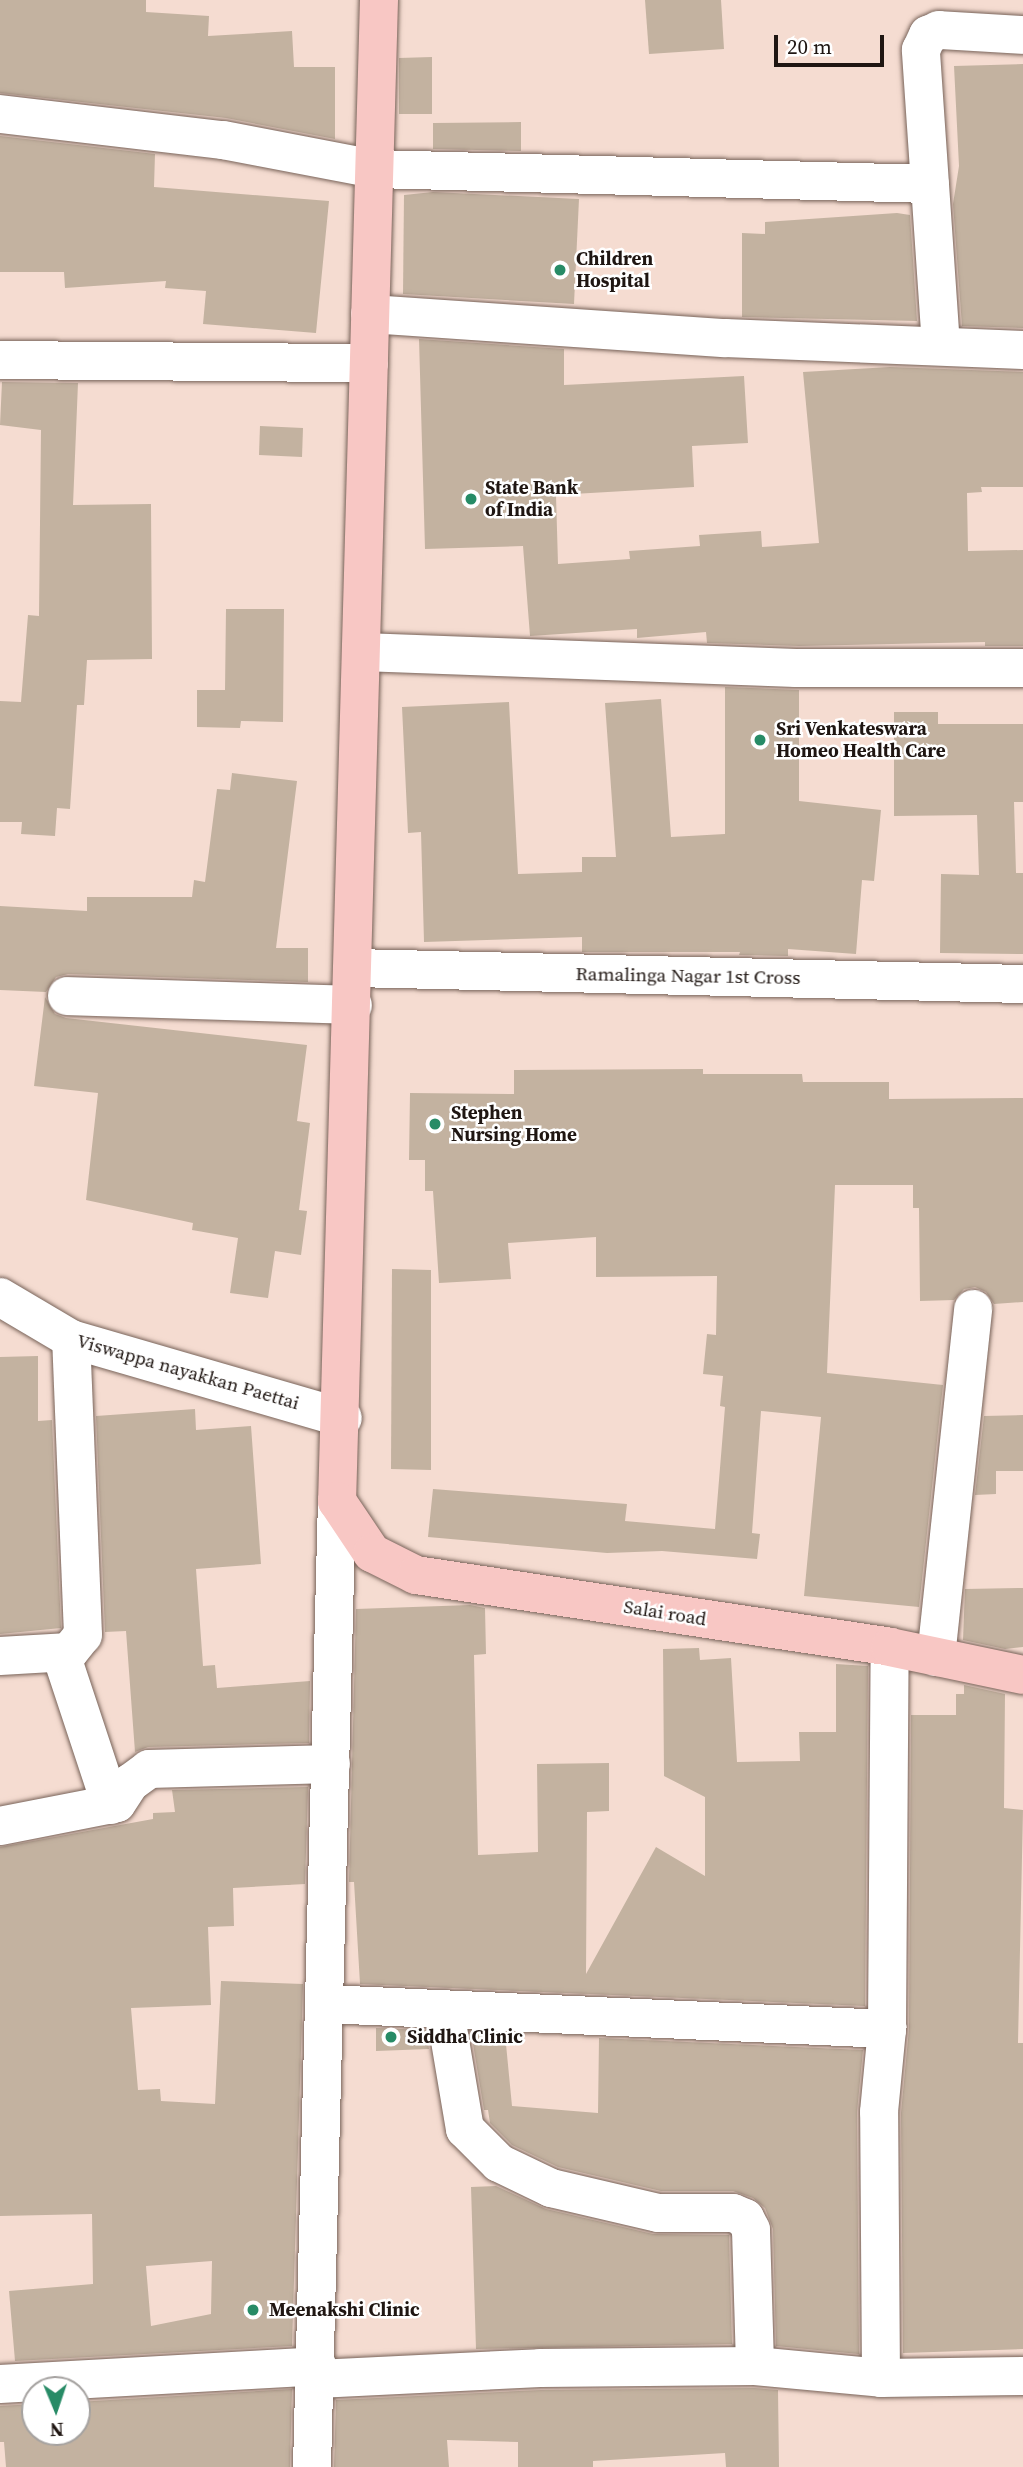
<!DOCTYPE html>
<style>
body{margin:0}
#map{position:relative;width:1023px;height:2467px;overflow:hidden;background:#f5dcd1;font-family:"Source Serif 4",serif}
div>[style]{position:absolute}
.building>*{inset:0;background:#c3b2a0}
.roads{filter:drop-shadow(0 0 2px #786359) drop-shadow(0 0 2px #786359)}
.minor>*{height:38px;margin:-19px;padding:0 19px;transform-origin:19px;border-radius:19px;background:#fff}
.major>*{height:38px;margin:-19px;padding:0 19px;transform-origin:19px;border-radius:19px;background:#f8c7c4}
.dots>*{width:19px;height:19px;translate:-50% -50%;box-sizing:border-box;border:4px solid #fff;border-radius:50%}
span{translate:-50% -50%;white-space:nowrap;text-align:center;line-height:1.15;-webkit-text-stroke:5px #fff;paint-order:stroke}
.poi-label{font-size:19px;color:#1f1612;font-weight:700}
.left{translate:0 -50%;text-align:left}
.street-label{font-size:19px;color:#1f1612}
.north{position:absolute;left:21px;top:2376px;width:70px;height:70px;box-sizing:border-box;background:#fff;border:2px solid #a5a2a0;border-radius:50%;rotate:178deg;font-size:19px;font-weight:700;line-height:28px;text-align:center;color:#1f1612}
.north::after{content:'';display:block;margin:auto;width:24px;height:32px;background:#278b66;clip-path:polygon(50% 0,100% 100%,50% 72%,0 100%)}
.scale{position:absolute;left:774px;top:35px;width:110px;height:32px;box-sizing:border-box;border:4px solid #1f1612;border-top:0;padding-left:9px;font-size:21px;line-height:24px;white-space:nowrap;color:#1f1612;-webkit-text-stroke:5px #fff;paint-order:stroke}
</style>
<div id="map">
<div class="building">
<i style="clip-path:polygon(0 0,146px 0,146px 12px,209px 16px,208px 36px,292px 31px,294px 67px,335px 67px,335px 139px,226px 118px,0 93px)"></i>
<i style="clip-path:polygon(645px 0,721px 0,724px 49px,649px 54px)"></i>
<i style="clip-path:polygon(432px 57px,432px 114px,399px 114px,399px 58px)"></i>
<i style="clip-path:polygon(1023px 64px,1023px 328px,962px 326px,953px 204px,959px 166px,954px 66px)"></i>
<i style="clip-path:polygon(521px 122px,521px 151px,433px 149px,433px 123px)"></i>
<i style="clip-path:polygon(0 136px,155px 154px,154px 187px,329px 201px,316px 333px,203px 324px,206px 291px,165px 288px,166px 281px,65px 288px,64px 272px,0 272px)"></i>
<i style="clip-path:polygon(433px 192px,579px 199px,574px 304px,403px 294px,404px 195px)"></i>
<i style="clip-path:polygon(897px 213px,910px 215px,917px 321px,742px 317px,742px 233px,765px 234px,765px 222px)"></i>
<i style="clip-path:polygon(419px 339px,564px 349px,564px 385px,744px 376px,748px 443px,692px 446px,694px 487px,556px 495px,558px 564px,630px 559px,629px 551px,700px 546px,699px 535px,761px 531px,762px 547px,819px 543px,803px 372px,890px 367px,1023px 372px,1023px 487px,981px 487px,982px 492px,967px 493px,968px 551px,1023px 550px,1023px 646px,985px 646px,985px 642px,799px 646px,707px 643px,706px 632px,637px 638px,637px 629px,530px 636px,523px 546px,425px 549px)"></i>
<i style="clip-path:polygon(2px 382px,78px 383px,73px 505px,151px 504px,152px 659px,87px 660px,84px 705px,77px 705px,70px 809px,57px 808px,55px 836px,21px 834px,22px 822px,0 822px,0 701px,21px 702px,28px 615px,39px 616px,41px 430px,0 425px)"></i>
<i style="clip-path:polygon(260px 426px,303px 428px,302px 457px,259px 455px)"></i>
<i style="clip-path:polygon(226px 609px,284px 609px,283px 722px,241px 721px,240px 728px,197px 727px,197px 690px,225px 690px)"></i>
<i style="clip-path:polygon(725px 687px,799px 690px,799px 801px,881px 810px,874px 881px,862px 880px,856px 954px,788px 949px,788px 956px,739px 955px,740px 952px,582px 952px,582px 937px,424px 942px,421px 832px,408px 833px,402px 707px,509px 702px,518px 874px,582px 872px,582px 857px,616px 857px,605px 703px,661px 699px,671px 837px,725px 834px)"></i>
<i style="clip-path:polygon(894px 712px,938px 712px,938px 724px,1023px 724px,1023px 802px,1014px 802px,1016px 873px,1023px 873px,1023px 954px,940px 953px,941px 874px,979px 875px,977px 815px,894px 816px)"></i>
<i style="clip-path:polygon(232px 773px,297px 781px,276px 948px,308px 948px,308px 982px,68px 974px,56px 977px,46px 992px,0 990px,0 906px,87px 911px,87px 897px,192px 897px,194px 880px,205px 882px,217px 789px,230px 790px)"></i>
<i style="clip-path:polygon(45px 997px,55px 1014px,66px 1018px,307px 1045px,297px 1121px,310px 1123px,299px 1210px,307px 1211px,301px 1255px,275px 1251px,268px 1298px,230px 1293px,238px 1238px,192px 1230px,193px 1223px,86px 1200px,98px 1093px,34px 1086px)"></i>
<i style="clip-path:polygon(703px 1069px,703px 1074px,802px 1074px,803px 1082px,889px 1082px,889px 1099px,1023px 1098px,1023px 1302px,994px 1304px,986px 1292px,975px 1287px,964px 1289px,954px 1300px,920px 1301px,919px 1208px,913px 1208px,913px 1185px,835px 1185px,827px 1373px,943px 1385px,919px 1607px,804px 1596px,821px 1417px,761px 1411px,752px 1533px,760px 1534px,757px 1559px,662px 1551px,607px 1553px,428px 1537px,433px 1489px,627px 1504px,625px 1521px,715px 1529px,725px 1407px,720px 1406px,723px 1376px,703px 1374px,707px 1334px,716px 1335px,717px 1276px,596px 1277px,596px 1237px,508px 1243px,511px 1279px,439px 1283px,433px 1191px,425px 1191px,425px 1160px,409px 1160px,410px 1093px,514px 1094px,514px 1070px)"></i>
<i style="clip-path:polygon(392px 1269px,431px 1270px,431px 1470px,391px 1469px)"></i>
<i style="clip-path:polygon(38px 1356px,38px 1421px,52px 1420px,61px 1628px,0 1634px,0 1357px)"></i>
<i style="clip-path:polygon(195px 1409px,196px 1430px,251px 1426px,261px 1564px,196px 1569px,203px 1666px,215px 1665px,217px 1688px,310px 1681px,309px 1743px,148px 1747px,135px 1752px,126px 1631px,105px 1632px,96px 1416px)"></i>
<i style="clip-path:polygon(1023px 1415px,1023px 1471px,996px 1471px,996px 1494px,975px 1495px,984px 1416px)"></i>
<i style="clip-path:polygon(1023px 1588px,1023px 1647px,1005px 1649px,963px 1640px,965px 1589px)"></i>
<i style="clip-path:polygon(470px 1605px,485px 1608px,486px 1654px,474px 1655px,478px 1855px,538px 1852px,537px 1764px,609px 1763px,609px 1811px,587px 1812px,586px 1974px,656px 1847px,705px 1876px,705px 1797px,664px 1776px,663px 1649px,699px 1648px,700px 1660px,731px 1658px,737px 1762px,800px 1761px,799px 1732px,836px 1732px,836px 1664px,868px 1666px,865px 2006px,360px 1984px,354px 1882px,349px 1882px,356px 1609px)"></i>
<i style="clip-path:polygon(964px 1685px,1005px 1694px,1004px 1808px,1023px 1810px,1018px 2043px,1023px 2043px,1023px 2349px,903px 2353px,901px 2113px,909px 2029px,911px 1715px,956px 1715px,956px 1694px,964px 1694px)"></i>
<i style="clip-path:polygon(evenodd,308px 1787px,305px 1884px,233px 1888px,234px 1926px,208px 1927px,211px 2005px,131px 2008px,138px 2090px,160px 2089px,161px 2101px,215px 2104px,221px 1981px,303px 1984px,292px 2346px,15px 2361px,9px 2291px,93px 2284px,92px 2214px,0 2216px,0 1847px,153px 1819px,153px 1813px,175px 1812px,172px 1790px,308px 1787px,212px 2261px,211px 2314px,151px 2326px,146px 2266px,212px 2261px)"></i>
<i style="clip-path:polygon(376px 2028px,426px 2030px,429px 2049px,376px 2051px)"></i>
<i style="clip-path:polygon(471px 2032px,505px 2034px,512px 2106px,598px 2113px,599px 2038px,863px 2050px,857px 2112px,859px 2354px,776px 2346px,773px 2229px,765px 2208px,753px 2198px,733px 2191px,661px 2191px,558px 2167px,512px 2145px,490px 2123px,488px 2110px,484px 2110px)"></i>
<i style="clip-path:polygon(496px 2186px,546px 2209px,653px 2234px,729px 2235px,732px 2344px,476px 2349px,471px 2187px)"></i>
<i style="clip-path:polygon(754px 2388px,778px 2390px,779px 2467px,726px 2467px,725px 2453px,593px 2461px,593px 2467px,518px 2467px,518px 2442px,447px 2440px,449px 2467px,334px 2467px,336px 2400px,541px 2390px)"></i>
<i style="clip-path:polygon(292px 2389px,290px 2467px,6px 2467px,4px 2442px,0 2442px,0 2406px,35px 2404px,35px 2432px,77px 2432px,77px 2402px)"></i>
</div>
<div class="roads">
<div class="minor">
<i style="left:0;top:114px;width:225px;rotate:6.7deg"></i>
<i style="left:223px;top:140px;width:155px;rotate:10.8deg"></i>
<i style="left:375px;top:169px;width:555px;rotate:1.55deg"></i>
<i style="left:370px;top:314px;width:356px;rotate:3.9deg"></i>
<i style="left:725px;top:338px;width:298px;rotate:2.3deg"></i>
<i style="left:941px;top:346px;width:297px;rotate:-93.9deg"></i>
<i style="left:921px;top:50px;width:17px;rotate:-65deg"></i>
<i style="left:928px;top:35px;width:12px;rotate:-24deg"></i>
<i style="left:939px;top:30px;width:84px;rotate:3.4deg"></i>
<i style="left:0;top:360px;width:369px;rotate:0.5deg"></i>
<i style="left:362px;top:652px;width:434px;rotate:2.1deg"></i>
<i style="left:796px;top:668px;width:227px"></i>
<i style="left:354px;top:968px;width:669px;rotate:1.37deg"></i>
<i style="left:67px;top:996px;width:286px;rotate:1.8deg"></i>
<i style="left:0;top:1297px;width:82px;rotate:30.6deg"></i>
<i style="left:71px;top:1339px;width:283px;rotate:16.2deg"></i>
<i style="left:61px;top:1654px;width:159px;rotate:71.7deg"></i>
<i style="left:0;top:1656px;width:69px;rotate:-3.3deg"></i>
<i style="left:69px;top:1652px;width:22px;rotate:-51deg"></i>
<i style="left:83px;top:1635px;width:296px;rotate:-92.3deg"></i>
<i style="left:936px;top:1657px;width:350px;rotate:-83.9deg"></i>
<i style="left:0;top:1826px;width:119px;rotate:-11.1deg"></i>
<i style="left:117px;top:1803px;width:24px;rotate:-57deg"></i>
<i style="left:130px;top:1783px;width:24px;rotate:-36deg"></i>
<i style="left:149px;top:1769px;width:182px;rotate:-1.6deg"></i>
<i style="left:326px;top:2004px;width:562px;rotate:2.55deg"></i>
<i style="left:445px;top:2011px;width:120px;rotate:80.4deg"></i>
<i style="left:465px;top:2129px;width:48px;rotate:45deg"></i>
<i style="left:499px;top:2163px;width:58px;rotate:25.7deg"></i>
<i style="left:551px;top:2188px;width:110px;rotate:13.2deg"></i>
<i style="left:658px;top:2213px;width:75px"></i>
<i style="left:733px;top:2213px;width:13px;rotate:23deg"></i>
<i style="left:745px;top:2218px;width:13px;rotate:63deg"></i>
<i style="left:751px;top:2230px;width:136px;rotate:88.3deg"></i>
<i style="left:881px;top:2378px;width:266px;rotate:-90.4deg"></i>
<i style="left:879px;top:2112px;width:83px;rotate:-84.5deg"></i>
<i style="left:887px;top:2029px;width:382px;rotate:-89.6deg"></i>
<i style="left:317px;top:2379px;width:223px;rotate:-2.8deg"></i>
<i style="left:540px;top:2368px;width:215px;rotate:-0.5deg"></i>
<i style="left:755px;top:2366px;width:127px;rotate:5.4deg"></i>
<i style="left:881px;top:2378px;width:142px;rotate:-0.8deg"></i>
<i style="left:0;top:2384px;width:318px;rotate:-3.2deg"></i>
<i style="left:312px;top:2467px;width:966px;rotate:-88.52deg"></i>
</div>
<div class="major">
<i style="left:379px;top:0;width:1502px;rotate:91.6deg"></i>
<i style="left:337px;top:1501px;width:63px;rotate:56.1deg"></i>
<i style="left:372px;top:1553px;width:49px;rotate:26.6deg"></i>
<i style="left:416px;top:1575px;width:479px;rotate:8.6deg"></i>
<i style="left:890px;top:1647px;width:136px;rotate:11.9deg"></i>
</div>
</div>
<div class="dots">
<i style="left:560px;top:270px;background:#278b66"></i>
<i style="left:471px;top:499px;background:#278b66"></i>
<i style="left:760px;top:740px;background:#278b66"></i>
<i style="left:435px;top:1124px;background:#278b66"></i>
<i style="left:391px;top:2037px;background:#278b66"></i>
<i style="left:253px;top:2310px;background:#278b66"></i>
</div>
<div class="poi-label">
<span class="left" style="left:576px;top:270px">Children<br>Hospital</span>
<span class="left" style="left:485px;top:499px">State Bank<br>of India</span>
<span class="left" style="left:776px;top:740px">Sri Venkateswara<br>Homeo Health Care</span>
<span class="left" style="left:451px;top:1124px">Stephen<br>Nursing Home</span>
<span class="left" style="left:407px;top:2037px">Siddha Clinic</span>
<span class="left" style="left:269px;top:2310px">Meenakshi Clinic</span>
</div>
<div class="street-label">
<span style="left:688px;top:976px;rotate:1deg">Ramalinga Nagar 1st Cross</span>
<span style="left:188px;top:1372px;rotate:16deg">Viswappa nayakkan Paettai</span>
<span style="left:665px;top:1613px;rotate:9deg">Salai road</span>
</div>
<div class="north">N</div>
<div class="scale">20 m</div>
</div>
